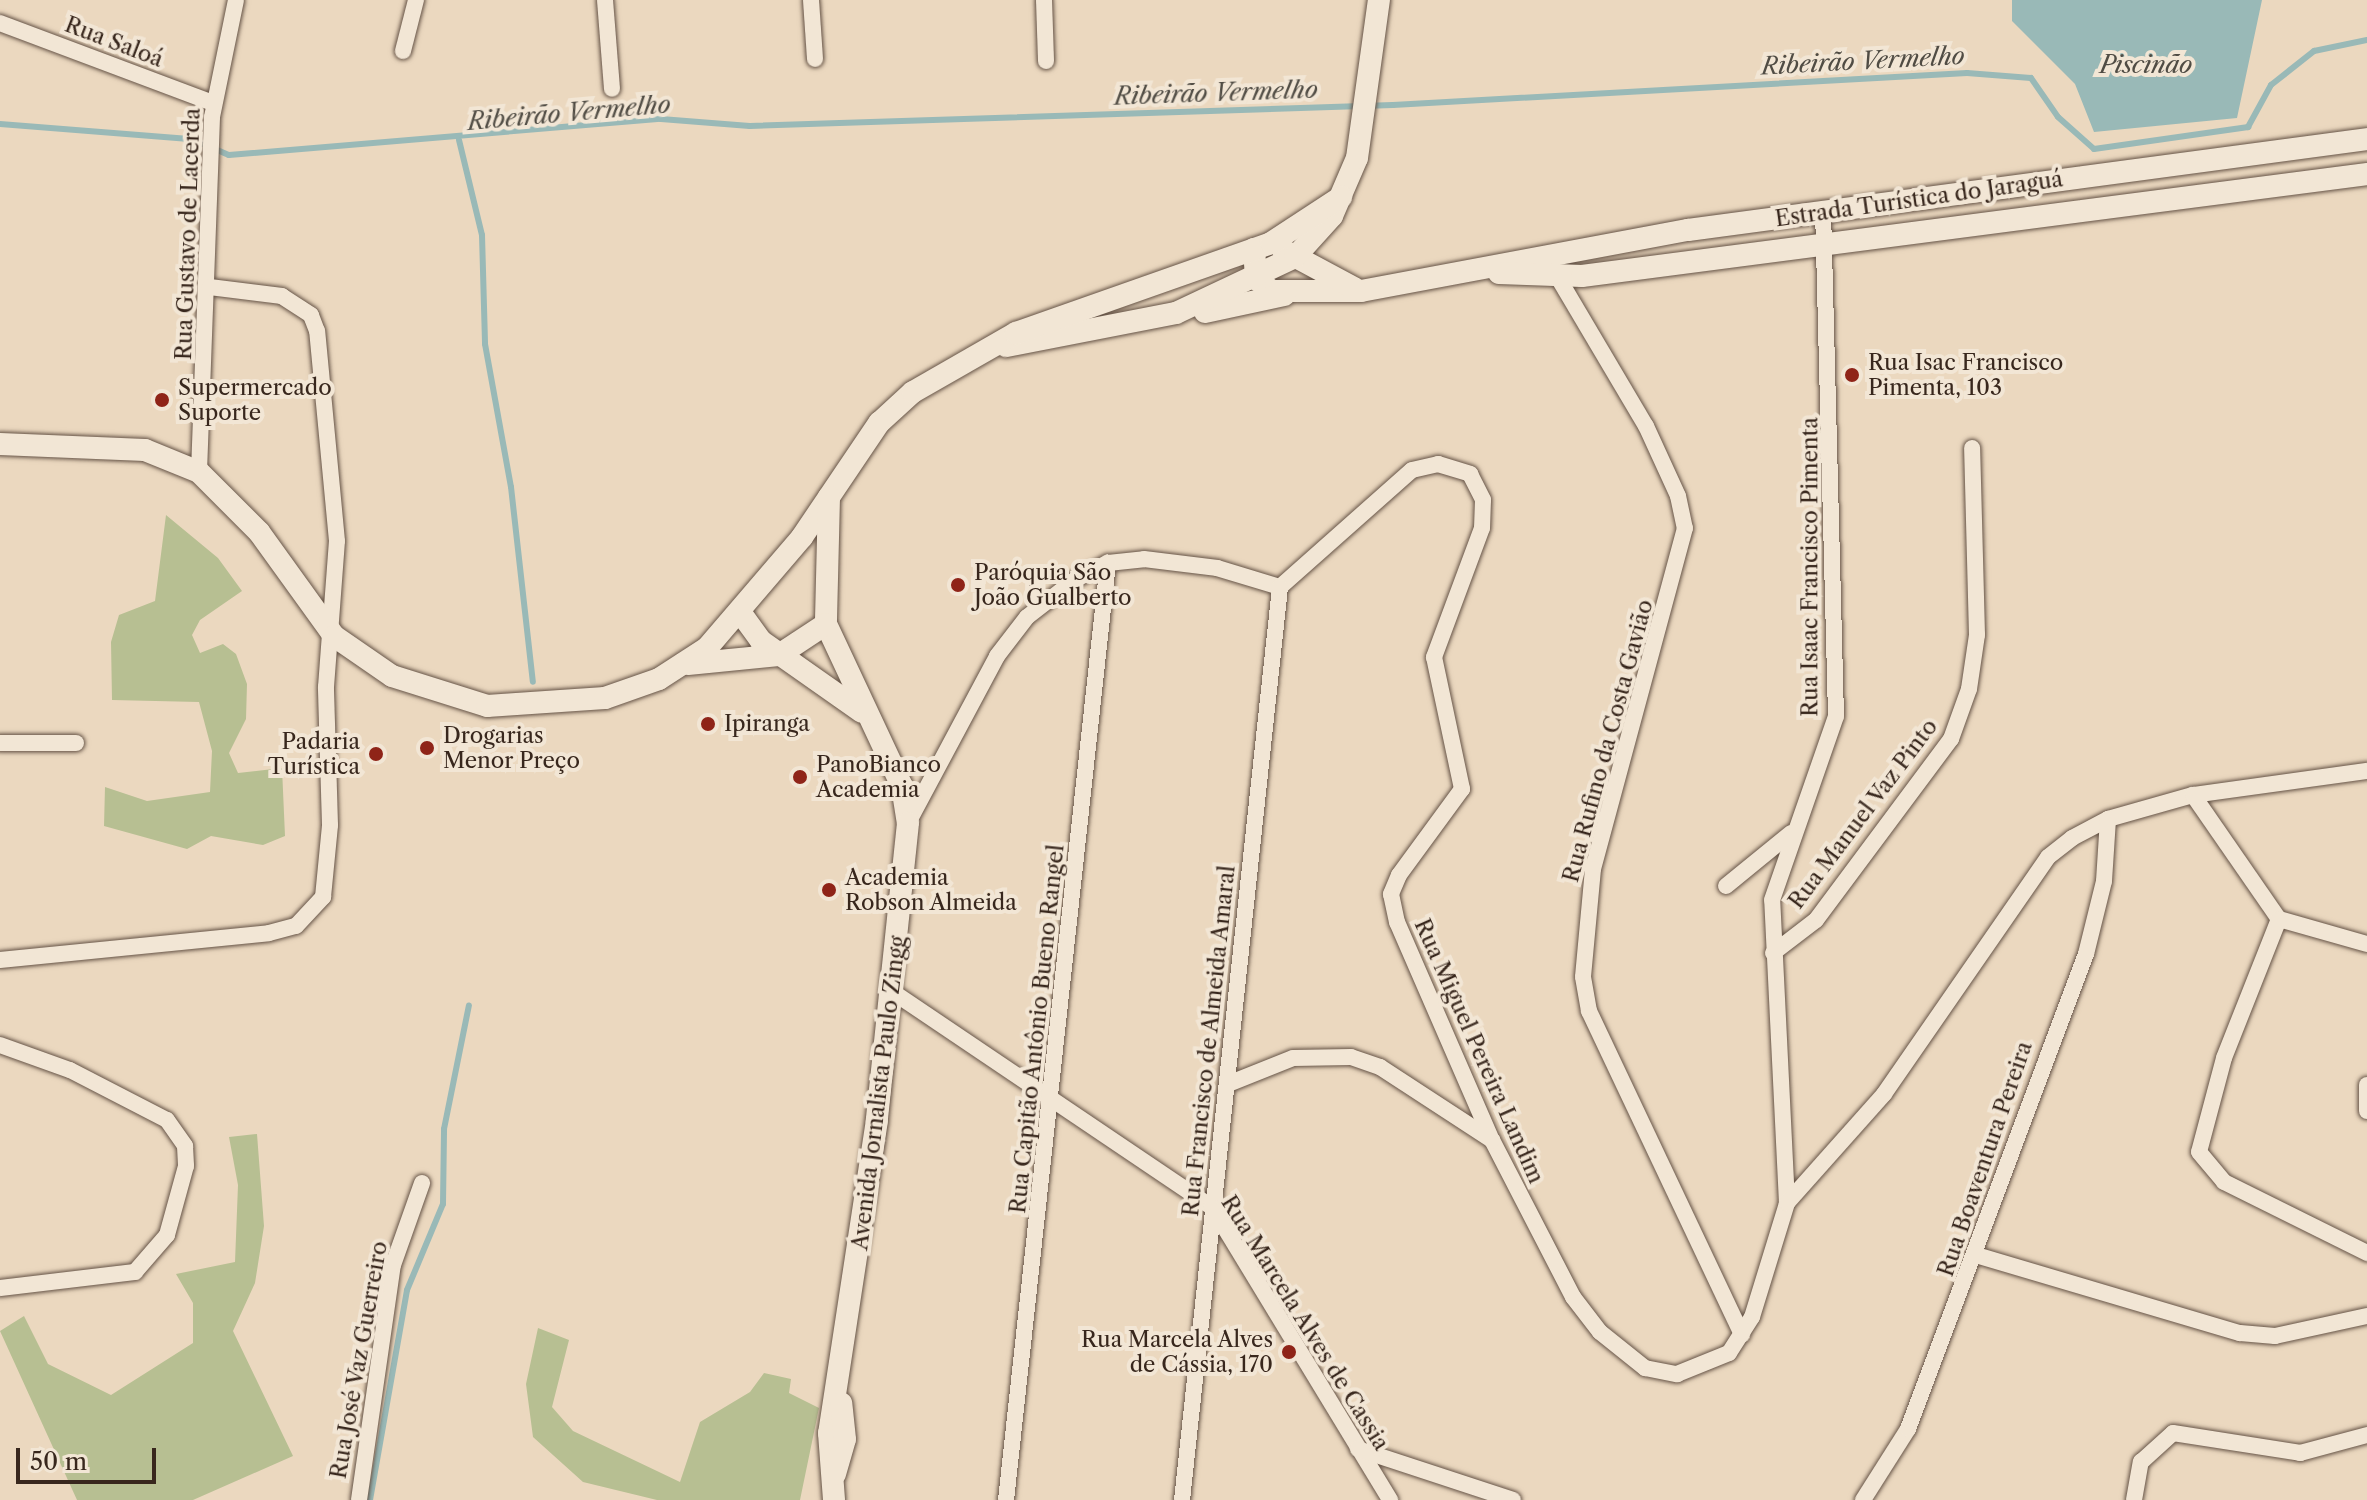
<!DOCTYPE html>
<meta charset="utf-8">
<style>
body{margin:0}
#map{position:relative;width:2367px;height:1500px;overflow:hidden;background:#ebd8bf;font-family:"Libre Caslon Text",serif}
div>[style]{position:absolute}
.green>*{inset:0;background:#b7bf92}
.water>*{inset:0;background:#99b9b7}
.stream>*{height:6px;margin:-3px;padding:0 3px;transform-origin:3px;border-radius:3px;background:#99b9b7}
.roads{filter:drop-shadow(0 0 2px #655346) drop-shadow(0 0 2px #655346)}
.minor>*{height:16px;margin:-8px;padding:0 8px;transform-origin:8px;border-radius:8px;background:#f2e6d5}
.secondary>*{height:22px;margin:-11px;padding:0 11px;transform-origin:11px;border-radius:11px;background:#f2e6d5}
.dots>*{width:22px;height:22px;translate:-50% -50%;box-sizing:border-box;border:4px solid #f2e6d5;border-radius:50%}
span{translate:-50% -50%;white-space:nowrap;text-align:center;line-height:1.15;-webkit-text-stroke:8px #f2e6d5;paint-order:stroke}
.street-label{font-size:22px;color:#38271d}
.poi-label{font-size:22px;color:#38271d}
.left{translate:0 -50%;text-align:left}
.right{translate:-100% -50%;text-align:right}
.water-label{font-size:24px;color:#504c44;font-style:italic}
.scale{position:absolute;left:16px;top:1448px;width:140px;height:36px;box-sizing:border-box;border:4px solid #38271d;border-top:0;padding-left:10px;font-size:24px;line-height:28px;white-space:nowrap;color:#38271d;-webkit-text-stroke:6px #f2e6d5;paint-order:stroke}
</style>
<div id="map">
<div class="green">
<i style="clip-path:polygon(166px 515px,218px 558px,242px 591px,200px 620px,192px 635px,200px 653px,223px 644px,236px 654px,247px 684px,246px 719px,229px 753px,238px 773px,282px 768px,285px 836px,263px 845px,211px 836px,187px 849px,104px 826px,105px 787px,147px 801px,210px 792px,212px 751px,199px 702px,112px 700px,111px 642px,119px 615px,155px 601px)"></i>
<i style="clip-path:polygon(257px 1134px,264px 1226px,255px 1283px,233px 1331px,293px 1456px,193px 1500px,77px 1500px,0 1331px,24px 1316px,48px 1364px,111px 1395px,193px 1343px,193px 1303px,176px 1274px,235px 1262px,238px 1185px,229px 1137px)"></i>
<i style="clip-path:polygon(538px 1328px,569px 1340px,552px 1407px,573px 1431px,680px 1482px,700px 1422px,750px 1392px,764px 1373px,791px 1379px,789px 1393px,819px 1408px,800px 1500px,657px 1500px,583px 1482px,533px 1437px,526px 1384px)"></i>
</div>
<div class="water">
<i style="clip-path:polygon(2012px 0,2262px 0,2237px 118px,2094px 132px,2075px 84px,2012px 21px)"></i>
</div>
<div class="stream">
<i style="left:0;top:124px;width:193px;rotate:4.5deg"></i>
<i style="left:192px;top:139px;width:40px;rotate:23.4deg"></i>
<i style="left:229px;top:155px;width:433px;rotate:-4.8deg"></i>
<i style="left:661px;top:119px;width:89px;rotate:4.5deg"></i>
<i style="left:750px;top:126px;width:643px;rotate:-1.87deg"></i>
<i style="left:1393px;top:105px;width:575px;rotate:-3.19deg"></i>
<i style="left:1967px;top:73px;width:64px;rotate:4.5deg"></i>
<i style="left:2031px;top:78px;width:47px;rotate:55.3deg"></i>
<i style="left:2058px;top:117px;width:48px;rotate:41.6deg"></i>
<i style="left:2094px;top:149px;width:156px;rotate:-8.1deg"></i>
<i style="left:2248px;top:127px;width:48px;rotate:-61.3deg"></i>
<i style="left:2271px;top:85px;width:55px;rotate:-38.3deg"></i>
<i style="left:2314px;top:51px;width:54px;rotate:-11.7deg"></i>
<i style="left:459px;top:140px;width:98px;rotate:76.4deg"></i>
<i style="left:482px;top:235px;width:109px;rotate:88.4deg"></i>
<i style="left:485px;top:344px;width:145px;rotate:79.7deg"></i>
<i style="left:511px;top:487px;width:196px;rotate:83.6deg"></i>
<i style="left:370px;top:1500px;width:213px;rotate:-80deg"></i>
<i style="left:407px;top:1290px;width:93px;rotate:-67.3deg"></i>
<i style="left:443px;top:1204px;width:75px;rotate:-89.2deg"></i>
<i style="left:444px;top:1129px;width:126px;rotate:-78.6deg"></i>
</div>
<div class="roads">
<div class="minor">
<i style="left:605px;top:0;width:89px;rotate:85.5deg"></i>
<i style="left:811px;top:0;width:59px;rotate:86.1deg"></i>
<i style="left:1044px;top:0;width:61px;rotate:88.1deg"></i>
<i style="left:0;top:23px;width:228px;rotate:20.6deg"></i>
<i style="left:403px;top:51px;width:53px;rotate:-75.7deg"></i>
<i style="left:1553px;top:269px;width:182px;rotate:59.4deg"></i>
<i style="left:1646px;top:426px;width:77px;rotate:65.4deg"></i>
<i style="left:1678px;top:496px;width:33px;rotate:78deg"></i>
<i style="left:1685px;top:528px;width:353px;rotate:105.1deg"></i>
<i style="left:1593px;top:869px;width:108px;rotate:95.3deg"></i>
<i style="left:1583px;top:977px;width:35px;rotate:80deg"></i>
<i style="left:1589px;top:1011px;width:358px;rotate:64.7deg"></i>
<i style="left:199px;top:472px;width:355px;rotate:-87.9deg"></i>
<i style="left:212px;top:117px;width:119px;rotate:-78.4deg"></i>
<i style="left:0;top:743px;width:76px"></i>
<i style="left:2193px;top:795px;width:151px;rotate:55.3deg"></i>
<i style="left:2279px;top:919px;width:91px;rotate:15.9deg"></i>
<i style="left:908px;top:823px;width:189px;rotate:-61.9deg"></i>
<i style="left:997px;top:656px;width:49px;rotate:-52.4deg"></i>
<i style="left:1027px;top:617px;width:62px;rotate:-37.8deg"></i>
<i style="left:1076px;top:579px;width:36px;rotate:-27deg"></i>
<i style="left:1108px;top:563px;width:36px;rotate:-6deg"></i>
<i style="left:1144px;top:559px;width:74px;rotate:7deg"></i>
<i style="left:1217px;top:568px;width:66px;rotate:16.8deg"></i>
<i style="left:1280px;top:587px;width:176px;rotate:-41.6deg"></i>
<i style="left:1412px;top:470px;width:27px;rotate:-13deg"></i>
<i style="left:1438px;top:464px;width:34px;rotate:17deg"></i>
<i style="left:1470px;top:474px;width:29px;rotate:63deg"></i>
<i style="left:1483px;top:500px;width:28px;rotate:92deg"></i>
<i style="left:1482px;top:528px;width:138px;rotate:110.4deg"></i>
<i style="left:1434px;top:657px;width:135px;rotate:78deg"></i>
<i style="left:1462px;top:789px;width:107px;rotate:126.2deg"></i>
<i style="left:1399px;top:875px;width:21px;rotate:113deg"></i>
<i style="left:1391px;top:894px;width:29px;rotate:78deg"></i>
<i style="left:1397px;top:922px;width:238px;rotate:66.5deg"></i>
<i style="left:1492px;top:1140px;width:177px;rotate:62.7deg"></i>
<i style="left:1573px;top:1297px;width:44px;rotate:52.4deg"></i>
<i style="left:1600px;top:1332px;width:58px;rotate:38.7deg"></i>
<i style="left:1645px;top:1368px;width:33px;rotate:11deg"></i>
<i style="left:1677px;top:1374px;width:56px;rotate:-22deg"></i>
<i style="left:1729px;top:1353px;width:43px;rotate:-57.4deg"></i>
<i style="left:1752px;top:1317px;width:119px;rotate:-72.9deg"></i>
<i style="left:1787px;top:1203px;width:303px;rotate:-92.8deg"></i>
<i style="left:1772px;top:900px;width:195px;rotate:-70.8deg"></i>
<i style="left:1836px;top:716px;width:505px;rotate:-91.47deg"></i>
<i style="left:1726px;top:886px;width:84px;rotate:-39.2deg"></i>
<i style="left:2279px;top:919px;width:149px;rotate:111.6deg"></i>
<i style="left:2224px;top:1058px;width:97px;rotate:104.9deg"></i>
<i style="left:2199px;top:1152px;width:39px;rotate:50deg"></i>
<i style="left:2224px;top:1182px;width:160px;rotate:26.4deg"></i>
<i style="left:1773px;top:953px;width:54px;rotate:-37.5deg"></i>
<i style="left:1816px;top:920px;width:226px;rotate:-53.3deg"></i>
<i style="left:1951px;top:739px;width:53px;rotate:-70.2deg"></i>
<i style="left:1969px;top:689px;width:55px;rotate:-81.6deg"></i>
<i style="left:1977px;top:635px;width:187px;rotate:-91.5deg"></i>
<i style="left:0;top:960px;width:270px;rotate:-5.7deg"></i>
<i style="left:269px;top:933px;width:28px;rotate:-15deg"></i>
<i style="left:296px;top:926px;width:40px;rotate:-47deg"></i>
<i style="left:323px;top:897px;width:72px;rotate:-84.4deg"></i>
<i style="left:330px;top:825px;width:138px;rotate:-91.7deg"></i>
<i style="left:326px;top:687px;width:146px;rotate:-85.7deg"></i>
<i style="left:337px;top:541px;width:211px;rotate:-95.4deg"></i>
<i style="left:317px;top:331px;width:17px;rotate:-111deg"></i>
<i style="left:311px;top:315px;width:35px;rotate:-147deg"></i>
<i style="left:282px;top:296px;width:73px;rotate:-172.9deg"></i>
<i style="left:893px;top:992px;width:385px;rotate:34deg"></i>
<i style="left:1212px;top:1207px;width:343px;rotate:58.7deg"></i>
<i style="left:0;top:1045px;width:74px;rotate:19.7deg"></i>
<i style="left:70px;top:1070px;width:109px;rotate:27.3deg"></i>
<i style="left:167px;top:1120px;width:32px;rotate:55deg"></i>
<i style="left:185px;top:1146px;width:20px;rotate:87deg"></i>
<i style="left:186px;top:1166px;width:72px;rotate:105.4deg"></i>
<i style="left:167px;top:1235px;width:49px;rotate:130.9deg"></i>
<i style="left:135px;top:1272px;width:136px;rotate:173.2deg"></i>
<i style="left:1228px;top:1084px;width:70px;rotate:-21.8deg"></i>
<i style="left:1293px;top:1058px;width:58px;rotate:-1deg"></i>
<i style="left:1351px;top:1057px;width:31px;rotate:19deg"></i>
<i style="left:1380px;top:1067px;width:134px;rotate:33.1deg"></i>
<i style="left:2367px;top:1085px;width:26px;rotate:90deg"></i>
<i style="left:1787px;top:1203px;width:146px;rotate:-48.3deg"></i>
<i style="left:1884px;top:1094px;width:288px;rotate:-55.3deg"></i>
<i style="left:2048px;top:857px;width:31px;rotate:-38deg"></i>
<i style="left:2072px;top:838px;width:41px;rotate:-27.8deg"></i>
<i style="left:2108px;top:819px;width:88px;rotate:-15.8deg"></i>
<i style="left:2193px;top:795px;width:176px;rotate:-7.9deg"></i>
<i style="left:1976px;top:1255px;width:275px;rotate:16.5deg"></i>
<i style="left:2240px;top:1333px;width:35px;rotate:5deg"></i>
<i style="left:2275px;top:1336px;width:94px;rotate:-12.3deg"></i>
<i style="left:1358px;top:1449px;width:163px;rotate:18.2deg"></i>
<i style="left:359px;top:1500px;width:237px;rotate:-81.8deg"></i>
<i style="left:393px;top:1265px;width:87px;rotate:-70.5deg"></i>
<i style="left:1006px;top:1500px;width:943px;rotate:-83.79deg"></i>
<i style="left:1182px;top:1500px;width:918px;rotate:-83.87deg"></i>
<i style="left:1863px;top:1500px;width:84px;rotate:-57.6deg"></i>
<i style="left:1908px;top:1429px;width:507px;rotate:-69.46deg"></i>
<i style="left:2086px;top:954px;width:75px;rotate:-76.1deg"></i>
<i style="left:2104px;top:881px;width:62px;rotate:-86.3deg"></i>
<i style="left:2134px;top:1500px;width:39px;rotate:-80deg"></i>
<i style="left:2141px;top:1462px;width:43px;rotate:-42.2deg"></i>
<i style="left:2173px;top:1433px;width:129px;rotate:8.9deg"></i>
<i style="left:2300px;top:1453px;width:69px;rotate:-15deg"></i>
</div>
<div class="secondary">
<i style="left:1254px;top:249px;width:30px;rotate:86deg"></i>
<i style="left:1256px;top:279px;width:20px;rotate:37deg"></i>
<i style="left:1272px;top:291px;width:89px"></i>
<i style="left:1361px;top:291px;width:333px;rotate:-10.6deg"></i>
<i style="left:1688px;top:230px;width:685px;rotate:-7.63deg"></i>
<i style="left:1283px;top:250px;width:81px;rotate:28.2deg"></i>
<i style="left:1499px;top:273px;width:83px;rotate:2.1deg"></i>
<i style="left:1582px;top:276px;width:792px;rotate:-7.4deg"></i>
<i style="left:1205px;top:312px;width:81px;rotate:-12.1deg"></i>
<i style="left:1006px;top:346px;width:173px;rotate:-11deg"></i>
<i style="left:1176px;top:313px;width:132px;rotate:-25.2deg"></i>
<i style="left:1295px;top:257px;width:55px;rotate:-47.9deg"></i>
<i style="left:1332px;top:216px;width:63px;rotate:-66.7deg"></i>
<i style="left:1357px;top:158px;width:160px;rotate:-82.1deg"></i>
<i style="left:0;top:444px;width:145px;rotate:2.4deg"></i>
<i style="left:145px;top:450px;width:58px;rotate:22.2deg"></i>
<i style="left:199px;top:472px;width:85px;rotate:45deg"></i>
<i style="left:259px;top:532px;width:128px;rotate:54.2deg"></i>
<i style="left:334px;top:636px;width:70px;rotate:34.6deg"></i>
<i style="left:392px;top:676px;width:100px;rotate:17.5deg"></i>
<i style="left:487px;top:706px;width:118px;rotate:-3.9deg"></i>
<i style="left:605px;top:698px;width:57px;rotate:-19.4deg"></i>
<i style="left:659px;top:679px;width:57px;rotate:-32.9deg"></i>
<i style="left:707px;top:648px;width:146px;rotate:-49.4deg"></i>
<i style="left:802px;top:537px;width:138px;rotate:-56deg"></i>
<i style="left:879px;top:423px;width:46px;rotate:-42.4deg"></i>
<i style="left:913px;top:392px;width:119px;rotate:-29.8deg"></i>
<i style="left:1016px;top:333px;width:270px;rotate:-19.4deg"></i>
<i style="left:1271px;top:243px;width:84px;rotate:-33.3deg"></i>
<i style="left:829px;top:497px;width:127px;rotate:91.4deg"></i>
<i style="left:826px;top:624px;width:179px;rotate:64.9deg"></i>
<i style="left:902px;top:786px;width:37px;rotate:81deg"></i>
<i style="left:908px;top:823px;width:299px;rotate:96deg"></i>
<i style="left:877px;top:1120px;width:317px;rotate:98.7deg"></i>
<i style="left:829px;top:1433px;width:67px;rotate:85.7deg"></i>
<i style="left:740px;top:612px;width:36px;rotate:54deg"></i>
<i style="left:761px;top:641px;width:123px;rotate:35.1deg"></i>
<i style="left:688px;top:664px;width:91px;rotate:-5.6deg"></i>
<i style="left:779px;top:655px;width:56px;rotate:-33.4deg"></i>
<i style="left:835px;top:1474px;width:36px;rotate:-74deg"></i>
<i style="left:845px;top:1439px;width:36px;rotate:-96deg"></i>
</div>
</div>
<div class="dots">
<i style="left:1852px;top:375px;background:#8f2418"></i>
<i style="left:162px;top:400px;background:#8f2418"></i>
<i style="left:958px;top:585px;background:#8f2418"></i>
<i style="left:708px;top:724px;background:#8f2418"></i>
<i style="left:427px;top:748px;background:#8f2418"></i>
<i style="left:376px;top:754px;background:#8f2418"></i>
<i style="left:800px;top:777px;background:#8f2418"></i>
<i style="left:829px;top:890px;background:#8f2418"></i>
<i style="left:1289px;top:1352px;background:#8f2418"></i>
</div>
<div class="street-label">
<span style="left:114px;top:42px;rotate:21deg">Rua Saloá</span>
<span style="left:1919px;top:199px;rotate:-8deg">Estrada Turística do Jaraguá</span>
<span style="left:188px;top:234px;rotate:-88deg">Rua Gustavo de Lacerda</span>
<span style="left:1810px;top:567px;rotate:-90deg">Rua Isaac Francisco Pimenta</span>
<span style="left:1608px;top:741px;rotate:-75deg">Rua Rufino da Costa Gavião</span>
<span style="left:1863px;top:814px;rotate:-53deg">Rua Manuel Vaz Pinto</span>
<span style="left:1037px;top:1029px;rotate:-84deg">Rua Capitão Antônio Bueno Rangel</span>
<span style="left:1209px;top:1041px;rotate:-84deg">Rua Francisco de Almeida Amaral</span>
<span style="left:1479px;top:1051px;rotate:66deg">Rua Miguel Pereira Landim</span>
<span style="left:879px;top:1093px;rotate:-83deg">Avenida Jornalista Paulo Zingg</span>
<span style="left:1985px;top:1159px;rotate:-71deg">Rua Boaventura Pereira</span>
<span style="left:1305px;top:1323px;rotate:58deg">Rua Marcela Alves de Cassia</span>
<span style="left:359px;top:1360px;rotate:-80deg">Rua José Vaz Guerreiro</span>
</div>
<div class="poi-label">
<span class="left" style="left:1868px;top:375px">Rua Isac Francisco<br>Pimenta, 103</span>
<span class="left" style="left:178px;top:400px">Supermercado<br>Suporte</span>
<span class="left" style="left:974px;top:585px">Paróquia São<br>João Gualberto</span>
<span class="left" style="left:724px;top:724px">Ipiranga</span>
<span class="left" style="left:443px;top:748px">Drogarias<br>Menor Preço</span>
<span class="right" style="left:360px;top:754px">Padaria<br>Turística</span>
<span class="left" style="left:816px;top:777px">PanoBianco<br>Academia</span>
<span class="left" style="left:845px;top:890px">Academia<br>Robson Almeida</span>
<span class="right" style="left:1273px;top:1352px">Rua Marcela Alves<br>de Cássia, 170</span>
</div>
<div class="water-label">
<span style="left:1863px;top:61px;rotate:-3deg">Ribeirão Vermelho</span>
<span style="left:2146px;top:65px">Piscinão</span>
<span style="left:1216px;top:93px;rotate:-2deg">Ribeirão Vermelho</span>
<span style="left:569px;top:113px;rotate:-5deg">Ribeirão Vermelho</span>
</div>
<div class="scale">50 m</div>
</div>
